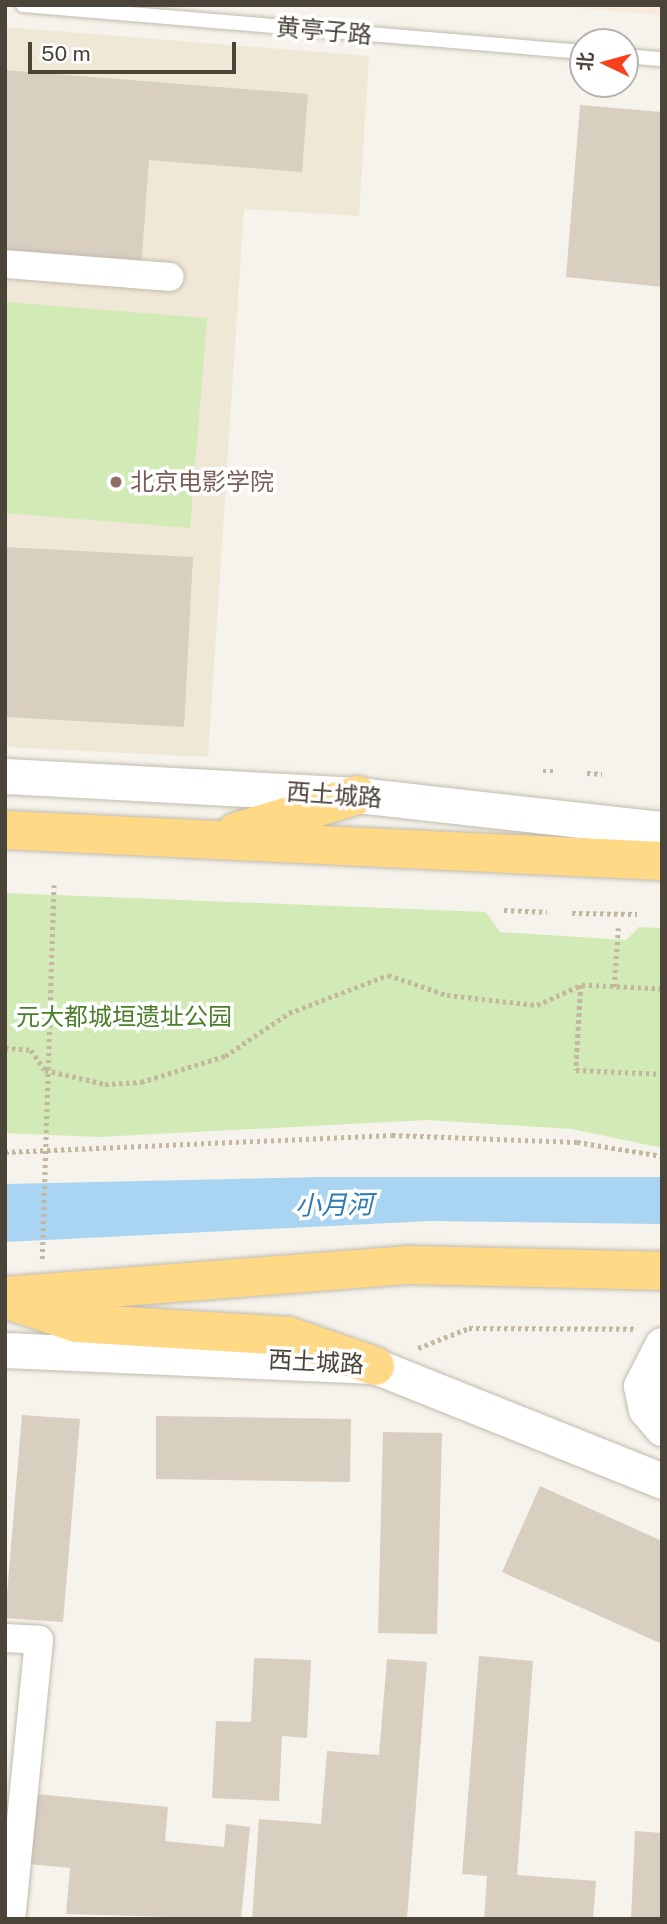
<!DOCTYPE html>
<meta charset="utf-8">
<style>
body{margin:0}
#map{position:relative;width:667px;height:1924px;overflow:hidden;background:#f6f3ec;font-family:"Public Sans","Noto Sans SC",sans-serif}
div>[style]{position:absolute}
.commercial>*{inset:0;background:#f7ead8}
.education>*{inset:0;background:#efe8d6}
.green>*{inset:0;background:#d2eab5}
.water>*{inset:0;background:#a9d4f2}
.building>*{inset:0;background:#d8cfc1}
.path>*{height:4.5px;margin-top:-2.25px;transform-origin:0;background:repeating-linear-gradient(90deg,#c4b79f 0 3.5px,transparent 0 7px)}
.roads{filter:drop-shadow(0 0 2px #c2bbae) drop-shadow(0 0 2px #c2bbae)}
.service>*{height:14px;margin:-7px;padding:0 7px;transform-origin:7px;border-radius:7px;background:#fff}
.minor>*{height:28px;margin:-14px;padding:0 14px;transform-origin:14px;border-radius:14px;background:#fff}
.tertiary>*{height:35px;margin:-17.5px;padding:0 17.5px;transform-origin:17.5px;border-radius:17.5px;background:#fff}
.trunk>*{height:38px;margin:-19px;padding:0 19px;transform-origin:19px;border-radius:19px;background:#ffd985}
.dots>*{width:19px;height:19px;translate:-50% -50%;box-sizing:border-box;border:4px solid #fff;border-radius:50%}
span{translate:-50% -50%;white-space:nowrap;text-align:center;line-height:1.15;-webkit-text-stroke:7px #fff;paint-order:stroke}
.street-label{font-size:24px;color:#4b4439}
.education-label{font-size:24px;color:#785e54}
.left{translate:0 -50%;text-align:left}
.park-label{font-size:24px;color:#4a7f2a}
.water-label{font-size:26px;color:#2e7ab2;font-style:italic}
.frame{position:absolute;inset:0;border:7px solid #4b4439;pointer-events:none}
.north{position:absolute;left:569px;top:28px;width:70px;height:70px;box-sizing:border-box;background:#fff;border:2px solid #b7b4b0;border-radius:50%;rotate:275deg;font-size:19px;font-weight:700;line-height:28px;text-align:center;color:#4b4439}
.north::after{content:'';display:block;margin:auto;width:24px;height:32px;background:#fc3f1d;clip-path:polygon(50% 0,100% 100%,50% 72%,0 100%)}
.scale{position:absolute;left:28px;top:42px;width:208px;height:32px;box-sizing:border-box;border:4px solid #4b4439;border-top:0;padding-left:9px;font-size:21px;line-height:24px;white-space:nowrap;color:#4b4439;-webkit-text-stroke:5px #fff;paint-order:stroke}
</style>
<div id="map">
<div class="commercial">
<i style="clip-path:polygon(539px 5px,662px 5px,662px 15px)"></i>
</div>
<div class="education">
<i style="clip-path:polygon(5px 27px,369px 56px,359px 216px,244px 209px,208px 757px,5px 747px)"></i>
</div>
<div class="green">
<i style="clip-path:polygon(5px 302px,207px 318px,190px 528px,5px 513px)"></i>
<i style="clip-path:polygon(5px 893px,486px 912px,500px 932px,626px 940px,639px 927px,662px 928px,662px 1148px,572px 1129px,427px 1120px,98px 1137px,5px 1133px)"></i>
</div>
<div class="water">
<i style="clip-path:polygon(321px 1177px,662px 1177px,662px 1224px,430px 1221px,5px 1242px,5px 1184px)"></i>
</div>
<div class="building">
<i style="clip-path:polygon(5px 70px,308px 94px,302px 172px,149px 160px,141px 269px,5px 258px)"></i>
<i style="clip-path:polygon(580px 105px,662px 112px,662px 287px,566px 277px)"></i>
<i style="clip-path:polygon(5px 547px,193px 557px,184px 727px,5px 717px)"></i>
<i style="clip-path:polygon(22px 1415px,80px 1419px,63px 1622px,5px 1618px)"></i>
<i style="clip-path:polygon(156px 1416px,351px 1419px,350px 1482px,156px 1479px)"></i>
<i style="clip-path:polygon(383px 1432px,442px 1433px,437px 1634px,378px 1633px)"></i>
<i style="clip-path:polygon(540px 1486px,662px 1541px,662px 1644px,502px 1572px)"></i>
<i style="clip-path:polygon(479px 1656px,533px 1661px,517px 1875px,596px 1881px,593px 1919px,484px 1919px,487px 1876px,462px 1874px)"></i>
<i style="clip-path:polygon(254px 1658px,311px 1660px,307px 1738px,282px 1736px,279px 1801px,212px 1798px,216px 1721px,251px 1722px)"></i>
<i style="clip-path:polygon(387px 1659px,427px 1662px,407px 1919px,252px 1919px,259px 1819px,321px 1824px,327px 1751px,379px 1755px)"></i>
<i style="clip-path:polygon(36px 1794px,168px 1807px,165px 1841px,224px 1847px,226px 1824px,250px 1827px,241px 1919px,66px 1914px,70px 1868px,29px 1864px)"></i>
<i style="clip-path:polygon(635px 1831px,662px 1833px,662px 1919px,631px 1919px)"></i>
</div>
<div class="path">
<i style="left:543px;top:771px;width:14px"></i>
<i style="left:587px;top:773px;width:15px;rotate:4deg"></i>
<i style="left:504px;top:910px;width:43px;rotate:2.7deg"></i>
<i style="left:572px;top:913px;width:65px;rotate:0.9deg"></i>
<i style="left:614px;top:987px;width:59px;rotate:-86.1deg"></i>
<i style="left:662px;top:989px;width:81px;rotate:-177.2deg"></i>
<i style="left:581px;top:985px;width:85px;rotate:93.4deg"></i>
<i style="left:576px;top:1070px;width:86px;rotate:2.7deg"></i>
<i style="left:5px;top:1048px;width:26px;rotate:4deg"></i>
<i style="left:31px;top:1050px;width:24px;rotate:55deg"></i>
<i style="left:45px;top:1070px;width:62px;rotate:13.1deg"></i>
<i style="left:105px;top:1084px;width:36px;rotate:-3deg"></i>
<i style="left:141px;top:1082px;width:88px;rotate:-17.2deg"></i>
<i style="left:225px;top:1056px;width:77px;rotate:-33.9deg"></i>
<i style="left:289px;top:1013px;width:106px;rotate:-21deg"></i>
<i style="left:388px;top:975px;width:62px;rotate:18.7deg"></i>
<i style="left:447px;top:995px;width:91px;rotate:6.3deg"></i>
<i style="left:537px;top:1005px;width:48px;rotate:-24.4deg"></i>
<i style="left:5px;top:1152px;width:387px;rotate:-2.5deg"></i>
<i style="left:392px;top:1135px;width:185px;rotate:2.2deg"></i>
<i style="left:577px;top:1142px;width:86px;rotate:9.4deg"></i>
<i style="left:42px;top:1259px;width:374px;rotate:-88.2deg"></i>
<i style="left:418px;top:1348px;width:55px;rotate:-21.4deg"></i>
<i style="left:469px;top:1328px;width:167px;rotate:0.3deg"></i>
</div>
<div class="roads">
<div class="service">
<i style="left:23px;top:5px;width:562px;rotate:4.8deg"></i>
<i style="left:625px;top:56px;width:37px;rotate:5deg"></i>
</div>
<div class="minor">
<i style="left:5px;top:264px;width:165px;rotate:4.5deg"></i>
<i style="left:5px;top:1638px;width:34px;rotate:3deg"></i>
<i style="left:39px;top:1640px;width:280px;rotate:95.7deg"></i>
</div>
<div class="tertiary">
<i style="left:5px;top:776px;width:354px;rotate:3.1deg"></i>
<i style="left:358px;top:795px;width:306px;rotate:6.4deg"></i>
<i style="left:662px;top:1345px;width:46px;rotate:117.1deg"></i>
<i style="left:641px;top:1386px;width:24px;rotate:78deg"></i>
<i style="left:646px;top:1409px;width:25px;rotate:50deg"></i>
<i style="left:5px;top:1350px;width:370px;rotate:2.5deg"></i>
<i style="left:375px;top:1366px;width:309px;rotate:21.8deg"></i>
</div>
<div class="trunk">
<i style="left:5px;top:830px;width:658px;rotate:2.7deg"></i>
<i style="left:236px;top:832px;width:127px;rotate:-16.9deg"></i>
<i style="left:5px;top:1296px;width:403px;rotate:-4.4deg"></i>
<i style="left:407px;top:1265px;width:255px;rotate:1.3deg"></i>
<i style="left:14px;top:1302px;width:65px;rotate:18.7deg"></i>
<i style="left:76px;top:1323px;width:212px;rotate:3.5deg"></i>
<i style="left:288px;top:1336px;width:92px;rotate:19deg"></i>
</div>
</div>
<div class="dots">
<i style="left:116px;top:482px;background:#8d6e63"></i>
</div>
<div class="street-label">
<span style="left:324px;top:31px;rotate:5deg">黄亭子路</span>
<span style="left:334px;top:795px;rotate:4deg">西土城路</span>
<span style="left:316px;top:1362px;rotate:3deg">西土城路</span>
</div>
<div class="education-label">
<span class="left" style="left:130px;top:482px">北京电影学院</span>
</div>
<div class="park-label">
<span style="left:124px;top:1017px">元大都城垣遗址公园</span>
</div>
<div class="water-label">
<span style="left:334px;top:1205px;rotate:-1deg">小月河</span>
</div>
<div class="frame"></div>
<div class="north">北</div>
<div class="scale">50 m</div>
</div>
